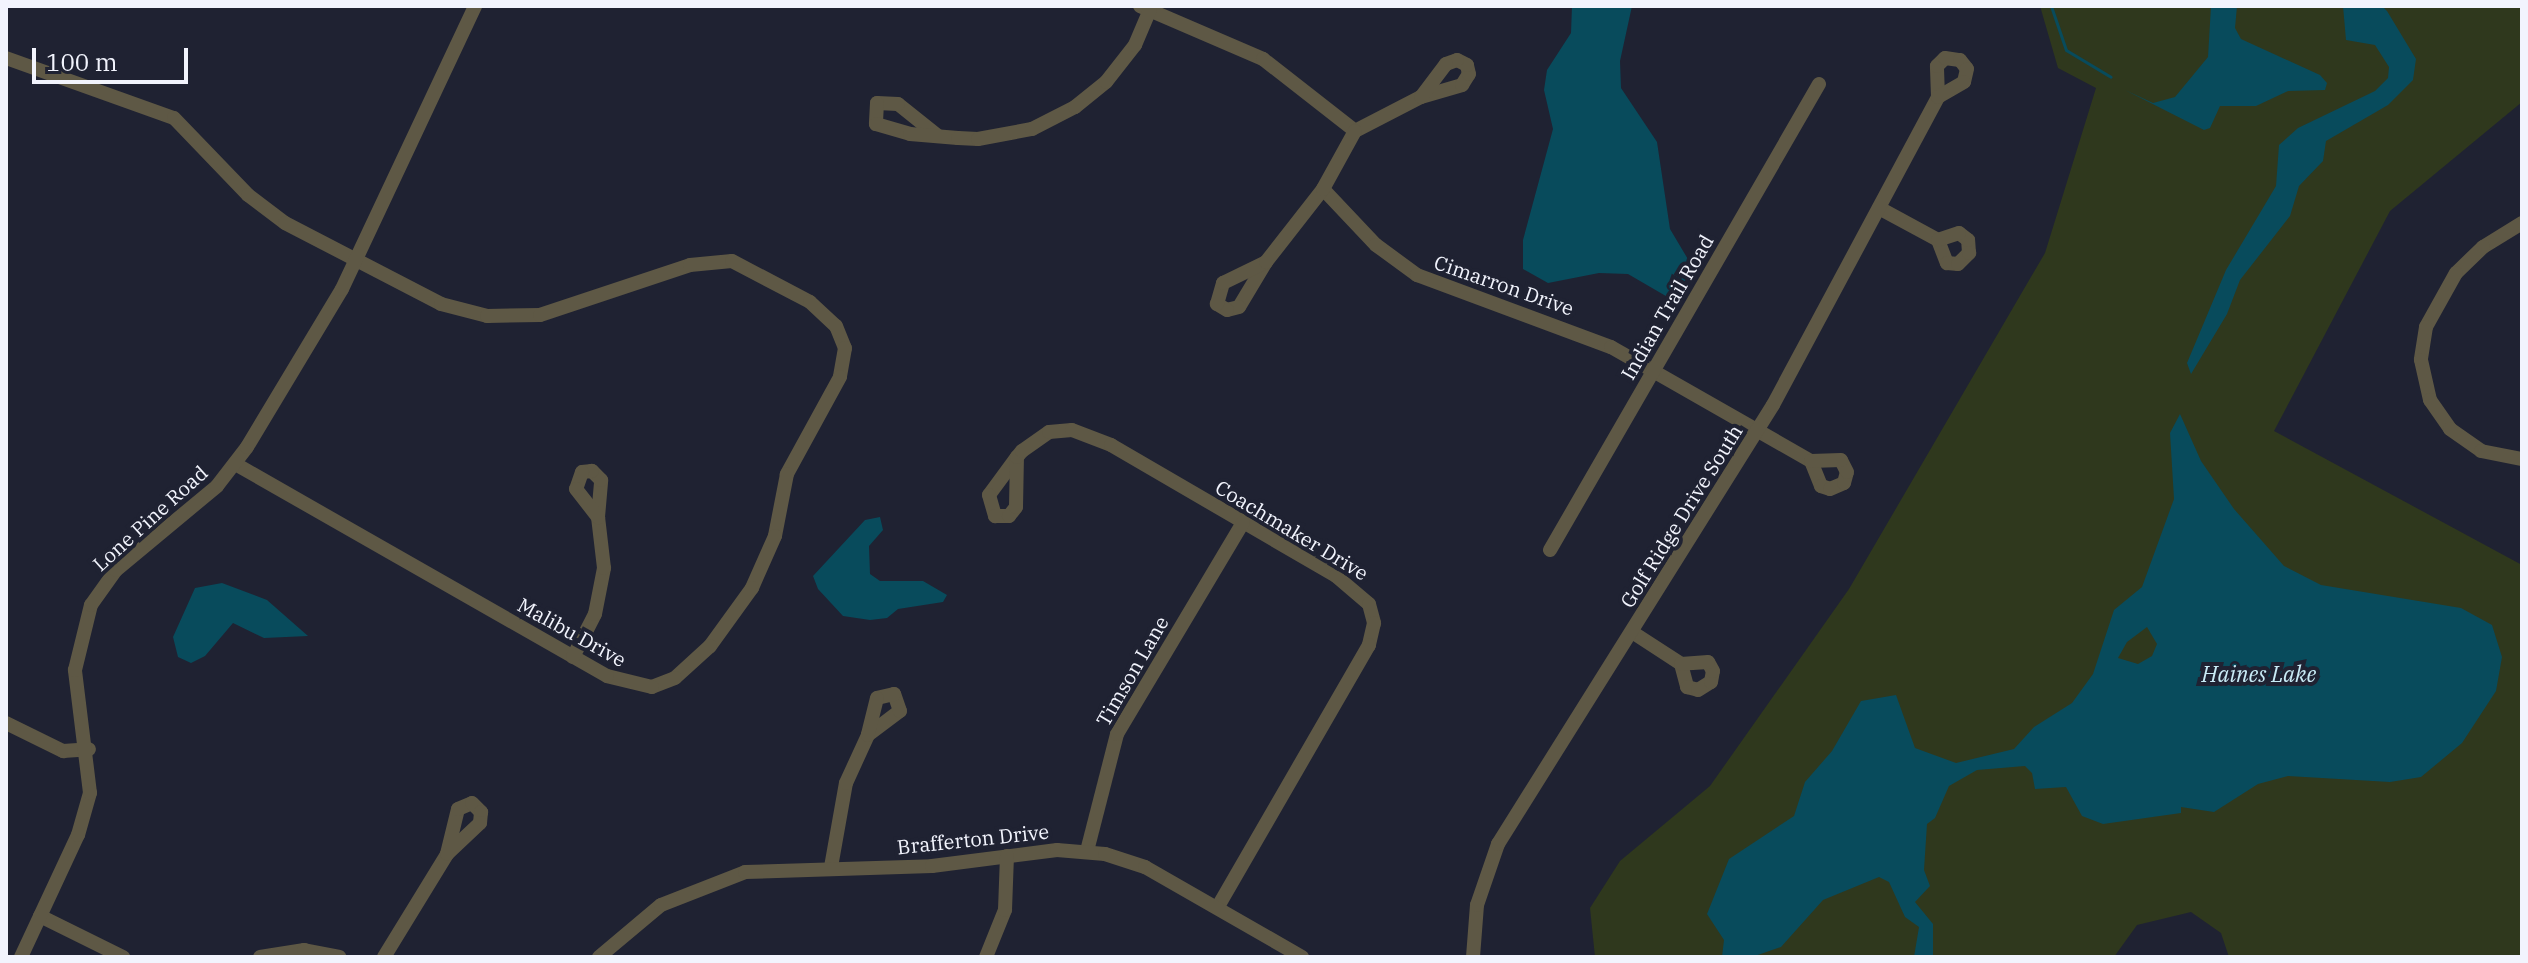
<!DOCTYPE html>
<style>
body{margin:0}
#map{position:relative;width:2528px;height:963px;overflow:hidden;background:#1f2232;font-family:"IBM Plex Serif",serif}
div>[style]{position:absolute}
.green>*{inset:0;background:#2f381d}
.water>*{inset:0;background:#084b5c}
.stream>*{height:3px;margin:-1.5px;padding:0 1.5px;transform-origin:1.5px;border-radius:1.5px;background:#084b5c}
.minor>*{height:14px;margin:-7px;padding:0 7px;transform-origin:7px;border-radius:7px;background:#5e5845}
span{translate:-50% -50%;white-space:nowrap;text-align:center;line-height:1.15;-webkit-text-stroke:8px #1f2232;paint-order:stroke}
.street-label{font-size:20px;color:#f2f4fd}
.water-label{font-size:22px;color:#c9ebf6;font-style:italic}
.frame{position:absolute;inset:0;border:8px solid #f2f4fd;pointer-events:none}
.scale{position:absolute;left:32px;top:48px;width:156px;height:36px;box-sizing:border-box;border:4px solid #f2f4fd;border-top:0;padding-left:10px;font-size:24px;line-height:28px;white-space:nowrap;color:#f2f4fd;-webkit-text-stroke:6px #1f2232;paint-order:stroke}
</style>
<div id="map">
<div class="green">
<i style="clip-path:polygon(2040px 6px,2522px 6px,2522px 102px,2390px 211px,2274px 431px,2522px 565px,2522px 957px,2229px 957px,2221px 933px,2191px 912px,2137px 925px,2114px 957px,1595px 957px,1590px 908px,1620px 861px,1710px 786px,1849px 589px,2045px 253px,2096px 88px,2058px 68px)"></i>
</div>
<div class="water">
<i style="clip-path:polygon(1572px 6px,1632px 6px,1620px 61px,1621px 88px,1657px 142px,1670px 229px,1692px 266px,1688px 285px,1671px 299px,1628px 274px,1599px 273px,1548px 283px,1523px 269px,1523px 240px,1553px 129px,1544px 90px,1547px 70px,1571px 33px)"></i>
<i style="clip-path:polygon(2211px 6px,2237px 6px,2235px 28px,2241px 39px,2320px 75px,2327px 83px,2325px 90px,2288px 91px,2256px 106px,2220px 106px,2210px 128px,2204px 130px,2125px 90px,2153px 103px,2175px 97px,2208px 57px)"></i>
<i style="clip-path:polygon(2343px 6px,2382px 6px,2387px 11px,2416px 59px,2413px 80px,2388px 105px,2326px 141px,2323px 161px,2299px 186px,2290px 216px,2240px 280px,2227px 314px,2191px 374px,2187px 363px,2226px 270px,2276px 186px,2279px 145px,2298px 128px,2375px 91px,2388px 78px,2389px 67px,2375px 45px,2346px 40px)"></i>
<i style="clip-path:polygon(evenodd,2180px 414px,2201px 461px,2234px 509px,2284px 566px,2321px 585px,2461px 608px,2492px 625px,2502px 657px,2496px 691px,2462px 743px,2421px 777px,2390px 782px,2288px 776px,2258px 784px,2214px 812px,2181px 807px,2181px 813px,2103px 824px,2082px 816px,2066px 787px,2035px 789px,2032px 773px,2025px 766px,1977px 770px,1949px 786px,1935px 818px,1927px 824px,1924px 870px,1930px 886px,1915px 902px,1933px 924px,1933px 957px,1914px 957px,1919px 927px,1905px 917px,1889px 882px,1879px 877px,1823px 900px,1781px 947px,1752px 957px,1722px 957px,1724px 940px,1707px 914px,1729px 859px,1794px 816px,1805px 782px,1832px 751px,1861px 701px,1896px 695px,1915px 748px,1956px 763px,2014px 749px,2034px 727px,2072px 703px,2093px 674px,2114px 610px,2142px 587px,2174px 499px,2170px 433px,2180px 414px,2147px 627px,2157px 644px,2152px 656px,2138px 664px,2118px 658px,2127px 642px,2147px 627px)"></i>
<i style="clip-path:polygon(880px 517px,883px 530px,869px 546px,870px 574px,880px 581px,923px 581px,947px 595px,943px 602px,898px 609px,887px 618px,870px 620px,843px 616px,818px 589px,813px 576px,865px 520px)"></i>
<i style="clip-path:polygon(222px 583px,267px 600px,308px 636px,264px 638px,233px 623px,205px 656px,191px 663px,178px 657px,173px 637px,195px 588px)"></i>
</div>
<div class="stream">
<i style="left:2051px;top:6px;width:46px;rotate:71.2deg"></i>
<i style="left:2066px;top:50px;width:52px;rotate:31deg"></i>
</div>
<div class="minor">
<i style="left:1140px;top:6px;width:134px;rotate:23.3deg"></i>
<i style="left:1263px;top:59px;width:117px;rotate:38deg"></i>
<i style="left:6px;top:58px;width:178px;rotate:19.7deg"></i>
<i style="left:174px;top:118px;width:107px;rotate:46.1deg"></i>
<i style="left:248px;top:195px;width:46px;rotate:37.1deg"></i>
<i style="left:285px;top:223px;width:176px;rotate:27.4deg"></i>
<i style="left:441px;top:304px;width:48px;rotate:14.6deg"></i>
<i style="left:487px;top:316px;width:53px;rotate:-1.1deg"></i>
<i style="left:540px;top:315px;width:158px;rotate:-18.4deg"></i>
<i style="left:690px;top:265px;width:42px;rotate:-5.4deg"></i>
<i style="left:732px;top:261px;width:88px;rotate:27.7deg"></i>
<i style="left:810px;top:302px;width:35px;rotate:43deg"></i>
<i style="left:836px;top:326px;width:24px;rotate:68deg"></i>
<i style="left:845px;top:348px;width:29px;rotate:100deg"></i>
<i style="left:840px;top:377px;width:111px;rotate:118.7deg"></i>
<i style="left:787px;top:474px;width:63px;rotate:101deg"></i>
<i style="left:775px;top:536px;width:57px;rotate:113.9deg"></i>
<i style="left:752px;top:588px;width:72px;rotate:125.9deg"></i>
<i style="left:710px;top:646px;width:47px;rotate:137.6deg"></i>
<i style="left:675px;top:678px;width:25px;rotate:159deg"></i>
<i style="left:652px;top:687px;width:46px;rotate:-166.3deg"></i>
<i style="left:607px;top:676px;width:427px;rotate:-150.3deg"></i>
<i style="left:1355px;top:131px;width:74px;rotate:-27.3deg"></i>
<i style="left:1421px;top:97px;width:43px;rotate:-16.3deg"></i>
<i style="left:1462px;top:85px;width:13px;rotate:-58deg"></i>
<i style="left:1469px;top:74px;width:9px;rotate:-103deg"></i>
<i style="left:1467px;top:65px;width:11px;rotate:-153deg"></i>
<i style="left:1457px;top:60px;width:12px;rotate:160deg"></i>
<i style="left:1446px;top:64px;width:41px;rotate:127.1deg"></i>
<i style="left:938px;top:136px;width:51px;rotate:-141.3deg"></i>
<i style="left:898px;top:104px;width:21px;rotate:-177deg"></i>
<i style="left:877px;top:103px;width:21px;rotate:93deg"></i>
<i style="left:876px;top:124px;width:35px;rotate:16deg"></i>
<i style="left:910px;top:134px;width:48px;rotate:4.8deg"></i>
<i style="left:958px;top:138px;width:20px;rotate:3deg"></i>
<i style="left:978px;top:139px;width:55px;rotate:-10.5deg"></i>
<i style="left:1032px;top:129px;width:48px;rotate:-27.1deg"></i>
<i style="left:1075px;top:107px;width:40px;rotate:-39deg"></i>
<i style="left:1106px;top:82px;width:47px;rotate:-51.9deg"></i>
<i style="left:1135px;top:45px;width:38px;rotate:-67deg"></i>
<i style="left:1323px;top:189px;width:77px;rotate:46.6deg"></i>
<i style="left:1376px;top:245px;width:51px;rotate:36.2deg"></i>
<i style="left:1417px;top:275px;width:207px;rotate:20.4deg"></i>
<i style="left:1611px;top:347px;width:230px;rotate:29.7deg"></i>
<i style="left:1811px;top:461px;width:27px;rotate:68deg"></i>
<i style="left:1821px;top:486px;width:9px;rotate:18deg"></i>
<i style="left:1830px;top:489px;width:15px;rotate:-23deg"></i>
<i style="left:1844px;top:483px;width:11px;rotate:-75deg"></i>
<i style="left:1847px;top:472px;width:13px;rotate:-117deg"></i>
<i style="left:1841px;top:460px;width:30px;rotate:178deg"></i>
<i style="left:1879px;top:208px;width:67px;rotate:28.5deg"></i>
<i style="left:1938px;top:240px;width:25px;rotate:69deg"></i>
<i style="left:1947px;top:263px;width:11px;rotate:5deg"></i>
<i style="left:1958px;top:264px;width:16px;rotate:-45deg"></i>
<i style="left:1969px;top:253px;width:13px;rotate:-94deg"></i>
<i style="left:1968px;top:240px;width:11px;rotate:-142deg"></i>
<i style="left:1959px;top:233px;width:22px;rotate:162deg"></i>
<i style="left:2522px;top:223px;width:46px;rotate:148.4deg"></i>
<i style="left:2483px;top:247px;width:37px;rotate:136deg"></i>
<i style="left:2456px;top:273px;width:62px;rotate:119.1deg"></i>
<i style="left:2426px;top:327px;width:33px;rotate:99deg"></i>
<i style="left:2421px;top:360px;width:41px;rotate:77.3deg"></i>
<i style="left:2430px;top:400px;width:35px;rotate:55deg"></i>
<i style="left:2450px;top:429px;width:38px;rotate:35deg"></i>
<i style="left:2481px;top:451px;width:42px;rotate:11deg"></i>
<i style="left:1266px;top:262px;width:52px;rotate:121deg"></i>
<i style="left:1239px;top:307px;width:12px;rotate:166deg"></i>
<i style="left:1227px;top:310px;width:12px;rotate:-149deg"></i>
<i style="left:1217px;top:304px;width:22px;rotate:-74deg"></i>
<i style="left:1223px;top:283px;width:48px;rotate:-26deg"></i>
<i style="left:1266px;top:262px;width:93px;rotate:-52deg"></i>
<i style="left:1323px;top:189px;width:66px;rotate:-61.1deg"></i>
<i style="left:1017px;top:457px;width:47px;rotate:126.4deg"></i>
<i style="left:989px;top:495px;width:22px;rotate:74deg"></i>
<i style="left:995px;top:516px;width:14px"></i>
<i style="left:1009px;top:516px;width:11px;rotate:-52deg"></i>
<i style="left:1016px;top:507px;width:50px;rotate:-88.9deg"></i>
<i style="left:1017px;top:457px;width:8px;rotate:-50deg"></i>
<i style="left:1022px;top:451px;width:33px;rotate:-35deg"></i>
<i style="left:1049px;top:432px;width:23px;rotate:-5deg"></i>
<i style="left:1072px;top:430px;width:42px;rotate:21deg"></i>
<i style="left:1111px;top:445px;width:260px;rotate:30.2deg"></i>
<i style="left:1336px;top:576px;width:43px;rotate:40.3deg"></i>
<i style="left:1369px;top:604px;width:20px;rotate:75deg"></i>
<i style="left:1374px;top:623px;width:23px;rotate:103deg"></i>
<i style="left:1369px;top:645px;width:302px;rotate:120deg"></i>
<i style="left:1550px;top:550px;width:538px;rotate:-60deg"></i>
<i style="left:1632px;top:632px;width:59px;rotate:33.1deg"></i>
<i style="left:1681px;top:664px;width:24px;rotate:75deg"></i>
<i style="left:1687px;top:687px;width:11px;rotate:15deg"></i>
<i style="left:1698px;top:690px;width:15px;rotate:-32deg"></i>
<i style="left:1711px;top:682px;width:11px;rotate:-80deg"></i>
<i style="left:1713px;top:671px;width:10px;rotate:-119deg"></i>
<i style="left:1708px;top:662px;width:27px;rotate:176deg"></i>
<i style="left:573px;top:657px;width:48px;rotate:-62.9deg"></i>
<i style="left:595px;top:614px;width:47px;rotate:-78.9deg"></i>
<i style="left:604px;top:568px;width:51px;rotate:-96.7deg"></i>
<i style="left:598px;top:517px;width:37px;rotate:-85deg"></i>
<i style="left:601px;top:480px;width:13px;rotate:-135deg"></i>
<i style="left:592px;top:471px;width:10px;rotate:174deg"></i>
<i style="left:582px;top:472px;width:18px;rotate:109deg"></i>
<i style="left:576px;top:489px;width:36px;rotate:52deg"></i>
<i style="left:6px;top:723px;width:64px;rotate:26.2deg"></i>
<i style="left:63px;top:751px;width:26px;rotate:-4deg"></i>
<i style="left:1087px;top:851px;width:121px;rotate:-75.6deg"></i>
<i style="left:1117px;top:734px;width:246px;rotate:-59.2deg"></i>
<i style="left:831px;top:867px;width:85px;rotate:-79.9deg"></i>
<i style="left:846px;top:783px;width:53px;rotate:-65.4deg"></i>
<i style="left:868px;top:735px;width:40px;rotate:-37deg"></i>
<i style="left:900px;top:711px;width:18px;rotate:-109deg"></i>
<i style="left:894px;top:694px;width:17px;rotate:167deg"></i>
<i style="left:877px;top:698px;width:38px;rotate:104deg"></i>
<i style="left:40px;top:916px;width:93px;rotate:26.3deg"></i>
<i style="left:21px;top:957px;width:135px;rotate:-65deg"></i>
<i style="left:78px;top:835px;width:44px;rotate:-74.1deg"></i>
<i style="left:90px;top:793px;width:124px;rotate:-97deg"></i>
<i style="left:75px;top:670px;width:67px;rotate:-76.2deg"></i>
<i style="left:91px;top:605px;width:43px;rotate:-54.5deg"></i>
<i style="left:116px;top:570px;width:131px;rotate:-39.7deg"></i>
<i style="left:217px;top:486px;width:49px;rotate:-52.4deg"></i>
<i style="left:247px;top:447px;width:184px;rotate:-59deg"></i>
<i style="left:342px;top:289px;width:313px;rotate:-64.8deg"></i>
<i style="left:260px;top:957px;width:45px;rotate:-9deg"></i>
<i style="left:304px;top:950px;width:36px;rotate:11deg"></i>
<i style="left:384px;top:957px;width:121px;rotate:-58.5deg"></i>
<i style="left:447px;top:854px;width:46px;rotate:-76.3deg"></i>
<i style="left:458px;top:809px;width:15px;rotate:-23deg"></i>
<i style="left:472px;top:803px;width:13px;rotate:45deg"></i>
<i style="left:481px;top:812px;width:11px;rotate:95deg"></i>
<i style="left:480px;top:823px;width:45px;rotate:136.8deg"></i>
<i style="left:599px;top:957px;width:81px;rotate:-40deg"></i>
<i style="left:661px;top:905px;width:90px;rotate:-21.4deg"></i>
<i style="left:745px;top:872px;width:187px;rotate:-1.8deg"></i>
<i style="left:932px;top:866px;width:126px;rotate:-7.3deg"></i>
<i style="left:1057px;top:850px;width:48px;rotate:4.8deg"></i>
<i style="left:1105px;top:854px;width:42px;rotate:18deg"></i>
<i style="left:1145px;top:867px;width:181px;rotate:29.8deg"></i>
<i style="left:986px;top:957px;width:51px;rotate:-68deg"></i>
<i style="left:1005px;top:910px;width:54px;rotate:-87.9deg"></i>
<i style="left:1473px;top:957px;width:52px;rotate:-85.6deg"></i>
<i style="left:1477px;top:905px;width:65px;rotate:-71deg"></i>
<i style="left:1498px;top:844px;width:518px;rotate:-57.94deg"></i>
<i style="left:1773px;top:405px;width:349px;rotate:-61.8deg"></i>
<i style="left:1938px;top:97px;width:31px;rotate:-92deg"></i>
<i style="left:1937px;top:66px;width:11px;rotate:-45deg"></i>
<i style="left:1945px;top:58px;width:15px;rotate:8deg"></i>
<i style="left:1960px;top:60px;width:11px;rotate:52deg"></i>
<i style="left:1967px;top:69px;width:13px;rotate:103deg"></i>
<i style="left:1964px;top:82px;width:30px;rotate:150deg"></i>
</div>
<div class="street-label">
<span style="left:1504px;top:285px;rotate:19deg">Cimarron Drive</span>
<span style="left:1667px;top:307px;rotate:-60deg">Indian Trail Road</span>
<span style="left:1681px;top:516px;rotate:-58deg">Golf Ridge Drive South</span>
<span style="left:150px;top:518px;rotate:-42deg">Lone Pine Road</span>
<span style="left:1292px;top:530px;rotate:31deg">Coachmaker Drive</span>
<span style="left:572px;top:632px;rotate:29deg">Malibu Drive</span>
<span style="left:1132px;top:671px;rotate:-60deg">Timson Lane</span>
<span style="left:973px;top:839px;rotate:-6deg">Brafferton Drive</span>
</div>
<div class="water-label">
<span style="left:2259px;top:674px">Haines Lake</span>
</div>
<div class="frame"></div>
<div class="scale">100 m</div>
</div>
